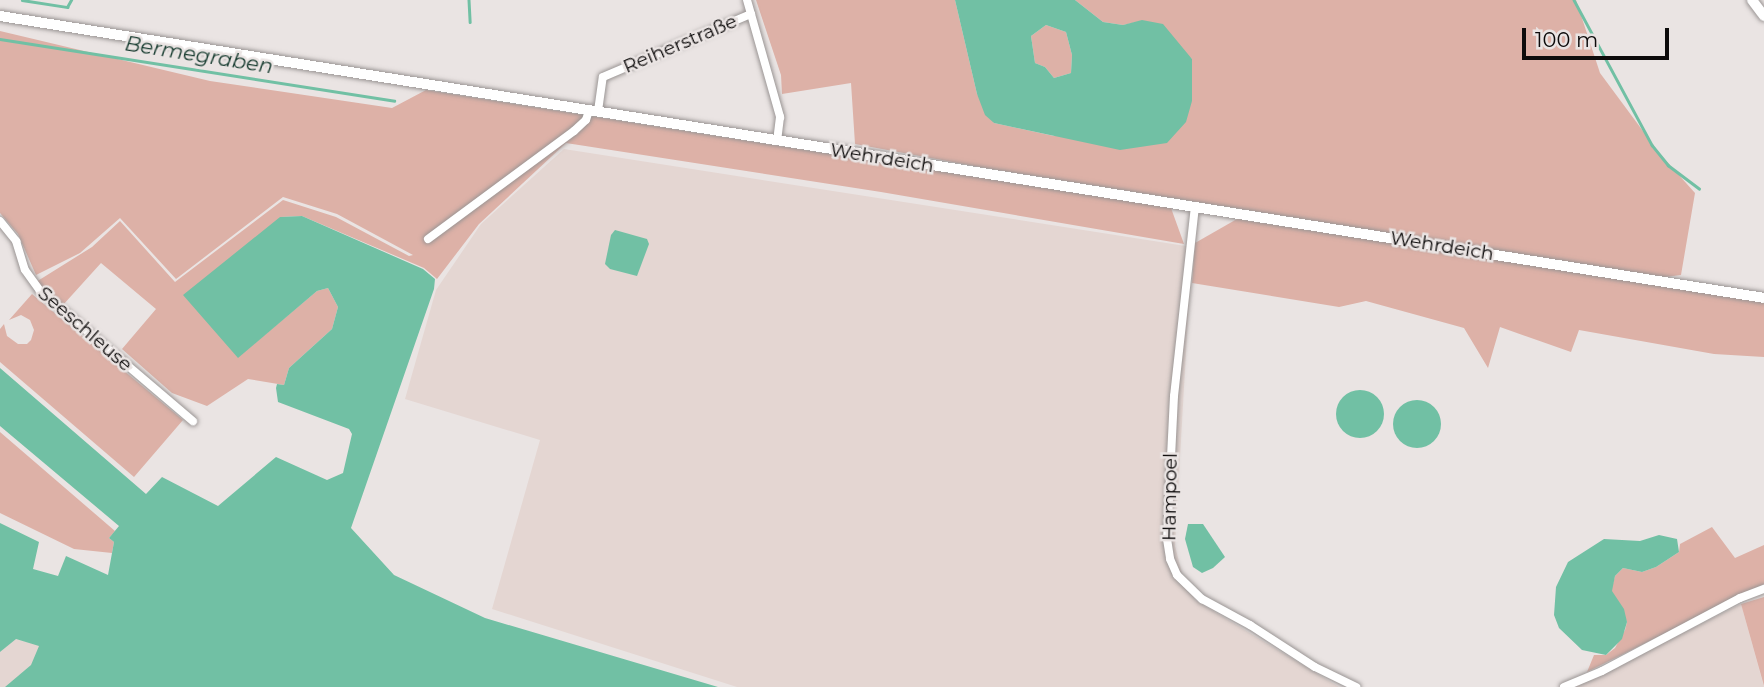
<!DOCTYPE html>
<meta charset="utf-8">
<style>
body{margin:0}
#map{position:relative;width:1764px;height:687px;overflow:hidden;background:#eae4e3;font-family:Montserrat,sans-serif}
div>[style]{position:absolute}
.built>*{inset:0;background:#e4d6d2}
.green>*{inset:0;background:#ddb1a7}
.water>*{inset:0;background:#71c0a4}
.round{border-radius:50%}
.stream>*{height:2.5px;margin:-1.25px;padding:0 1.25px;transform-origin:1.25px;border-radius:1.25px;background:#71c0a4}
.roads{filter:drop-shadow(0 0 2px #9a9594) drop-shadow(0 0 2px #9a9594)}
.street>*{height:8px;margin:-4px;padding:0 4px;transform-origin:4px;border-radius:4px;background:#fff}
.secondary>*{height:10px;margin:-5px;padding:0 5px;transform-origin:5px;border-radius:5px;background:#fff}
span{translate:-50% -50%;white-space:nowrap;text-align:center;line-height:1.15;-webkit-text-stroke:5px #eae4e3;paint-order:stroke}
.street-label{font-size:19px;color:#0d0b0b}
.water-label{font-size:21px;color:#183c30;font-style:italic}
.scale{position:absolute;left:1522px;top:28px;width:147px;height:32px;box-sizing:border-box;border:4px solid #0d0b0b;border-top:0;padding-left:9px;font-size:21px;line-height:24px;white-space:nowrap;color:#0d0b0b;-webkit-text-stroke:5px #eae4e3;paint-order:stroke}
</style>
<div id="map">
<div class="built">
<i style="clip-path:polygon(564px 149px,1192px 247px,1175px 546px,1182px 573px,1195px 600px,1339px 687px,737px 687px,492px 609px,540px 440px,405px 399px,436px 290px,481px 224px)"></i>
<i style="clip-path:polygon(1741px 604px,1764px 687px,1574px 687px)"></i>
<i style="clip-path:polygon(15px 639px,39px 645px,49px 687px,0 687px,0 652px)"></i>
</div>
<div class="green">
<i style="clip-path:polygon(756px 0,955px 0,977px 94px,994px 123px,1054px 136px,1192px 101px,1192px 59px,1142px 21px,1123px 25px,1103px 22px,1075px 0,1576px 0,1600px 73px,1660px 154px,1695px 193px,1681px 275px,1665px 277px,985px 168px,855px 144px,851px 83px,782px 94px,781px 75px)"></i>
<i style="clip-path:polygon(1046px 25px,1066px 32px,1072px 55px,1071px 73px,1054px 78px,1045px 67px,1035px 63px,1031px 36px)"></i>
<i style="clip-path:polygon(0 31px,210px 81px,392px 108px,426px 90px,1171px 208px,1184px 244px,881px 192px,566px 143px,479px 224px,437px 279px,424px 268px,302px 216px,280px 217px,238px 357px,317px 291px,328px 288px,338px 307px,332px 329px,289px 368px,284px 385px,248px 379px,207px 406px,172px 393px,122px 349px,156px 309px,101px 263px,63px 305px,36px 282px,92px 247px,120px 221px,175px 282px,283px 200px,336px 217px,409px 256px,413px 255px,337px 214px,283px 197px,176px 279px,120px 218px,80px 253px,36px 275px,18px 234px,0 213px)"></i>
<i style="clip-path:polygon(1237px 219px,1764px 301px,1764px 357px,1714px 354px,1579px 330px,1571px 352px,1500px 327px,1488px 368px,1464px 328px,1366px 301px,1339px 307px,1192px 283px,1195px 243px)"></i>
<i style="clip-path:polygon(32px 294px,183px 420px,134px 477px,0 362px,0 329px,4px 324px,7px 336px,18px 344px,27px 344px,31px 340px,34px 330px,30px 320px,21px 315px,9px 320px)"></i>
<i style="clip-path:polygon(0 432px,115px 531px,109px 538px,114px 542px,112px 553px,74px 549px,0 513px)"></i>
<i style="clip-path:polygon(1712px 527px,1735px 558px,1764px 545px,1764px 584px,1587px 672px,1594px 655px,1606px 655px,1615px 648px,1625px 630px,1627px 622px,1611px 591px,1615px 576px,1623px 568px,1642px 572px,1656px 567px,1679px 552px,1680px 544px)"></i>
<i style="clip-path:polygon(1764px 597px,1764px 686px,1741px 604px)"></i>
</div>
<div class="water">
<i style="clip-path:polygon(evenodd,955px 0,1075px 0,1103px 22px,1123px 25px,1142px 20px,1163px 24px,1192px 59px,1192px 101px,1186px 122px,1167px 143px,1120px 150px,994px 123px,985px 115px,977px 94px,955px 0,1046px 25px,1066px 32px,1072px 55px,1071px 73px,1054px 78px,1045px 67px,1035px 63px,1031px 36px,1046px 25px)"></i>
<i style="clip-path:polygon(302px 216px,423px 269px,435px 279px,434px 289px,351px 528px,394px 575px,485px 618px,718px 687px,5px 687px,31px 665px,39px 646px,16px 639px,0 652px,0 523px,39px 542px,33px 569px,58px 576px,66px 556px,108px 575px,114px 542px,109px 538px,119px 526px,0 426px,0 368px,146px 494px,162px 477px,218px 506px,276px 457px,327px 480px,343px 473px,352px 434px,349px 429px,278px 402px,276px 388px,277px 384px,284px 385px,289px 368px,332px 329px,338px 307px,328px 288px,317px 291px,238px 358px,183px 295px,280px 217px)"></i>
<i style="clip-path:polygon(615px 230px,647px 239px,649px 244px,637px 276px,610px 269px,605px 264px,611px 235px)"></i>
<i class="round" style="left:1336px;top:390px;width:48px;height:48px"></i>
<i class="round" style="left:1393px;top:400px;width:48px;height:48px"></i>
<i style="clip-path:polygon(1188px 524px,1203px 524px,1225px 557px,1213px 568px,1202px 573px,1193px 567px,1185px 539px)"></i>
<i style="clip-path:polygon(1659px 535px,1677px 539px,1679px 552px,1656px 567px,1642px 572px,1623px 568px,1615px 576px,1612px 591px,1624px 609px,1627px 622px,1622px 639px,1606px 655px,1582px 650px,1559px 628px,1554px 615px,1556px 587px,1568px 562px,1604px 539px,1640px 541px)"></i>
</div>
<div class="stream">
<i style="left:22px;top:0;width:46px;rotate:8.8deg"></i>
<i style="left:67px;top:7px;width:8px;rotate:-60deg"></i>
<i style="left:469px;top:0;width:22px;rotate:87deg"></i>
<i style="left:1574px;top:0;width:165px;rotate:61.7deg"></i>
<i style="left:1652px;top:145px;width:26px;rotate:51deg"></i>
<i style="left:1668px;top:165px;width:39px;rotate:37deg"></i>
<i style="left:0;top:39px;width:399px;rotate:8.9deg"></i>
</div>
<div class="roads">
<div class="street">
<i style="left:747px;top:0;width:122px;rotate:74.2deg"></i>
<i style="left:780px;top:117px;width:24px;rotate:97deg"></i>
<i style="left:598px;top:111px;width:34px;rotate:-82deg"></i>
<i style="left:603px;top:77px;width:161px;rotate:-23.1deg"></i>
<i style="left:1195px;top:206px;width:191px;rotate:96.3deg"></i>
<i style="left:1174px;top:396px;width:143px;rotate:92.8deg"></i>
<i style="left:1167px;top:539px;width:20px;rotate:81deg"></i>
<i style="left:1170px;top:559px;width:17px;rotate:66deg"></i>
<i style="left:1177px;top:575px;width:35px;rotate:44deg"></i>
<i style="left:1202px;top:599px;width:55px;rotate:28.4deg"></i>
<i style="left:1250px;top:625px;width:77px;rotate:32.9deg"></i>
<i style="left:1315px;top:667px;width:46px;rotate:26deg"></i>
<i style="left:0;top:221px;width:26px;rotate:51deg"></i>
<i style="left:16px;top:241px;width:30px;rotate:73deg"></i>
<i style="left:25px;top:270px;width:26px;rotate:54deg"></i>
<i style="left:40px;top:291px;width:201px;rotate:40.4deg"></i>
<i style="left:428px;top:239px;width:182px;rotate:-36.5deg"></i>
<i style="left:574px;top:131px;width:16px;rotate:-43deg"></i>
<i style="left:586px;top:120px;width:10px;rotate:-73deg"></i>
<i style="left:1564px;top:687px;width:41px;rotate:-22.8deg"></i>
<i style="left:1602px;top:671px;width:156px;rotate:-27.9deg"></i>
<i style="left:1740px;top:598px;width:26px;rotate:-21deg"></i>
</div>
<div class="secondary">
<i style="left:1752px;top:0;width:20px;rotate:53deg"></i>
<i style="left:0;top:16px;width:1786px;rotate:9.08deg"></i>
</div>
</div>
<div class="street-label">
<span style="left:680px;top:44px;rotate:-23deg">Reiherstraße</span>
<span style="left:882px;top:158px;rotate:9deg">Wehrdeich</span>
<span style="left:1442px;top:246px;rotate:9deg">Wehrdeich</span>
<span style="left:85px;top:329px;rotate:41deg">Seeschleuse</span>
<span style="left:1170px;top:497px;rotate:-89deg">Hampoel</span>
</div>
<div class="water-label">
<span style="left:199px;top:55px;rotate:9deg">Bermegraben</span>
</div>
<div class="scale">100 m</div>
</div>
